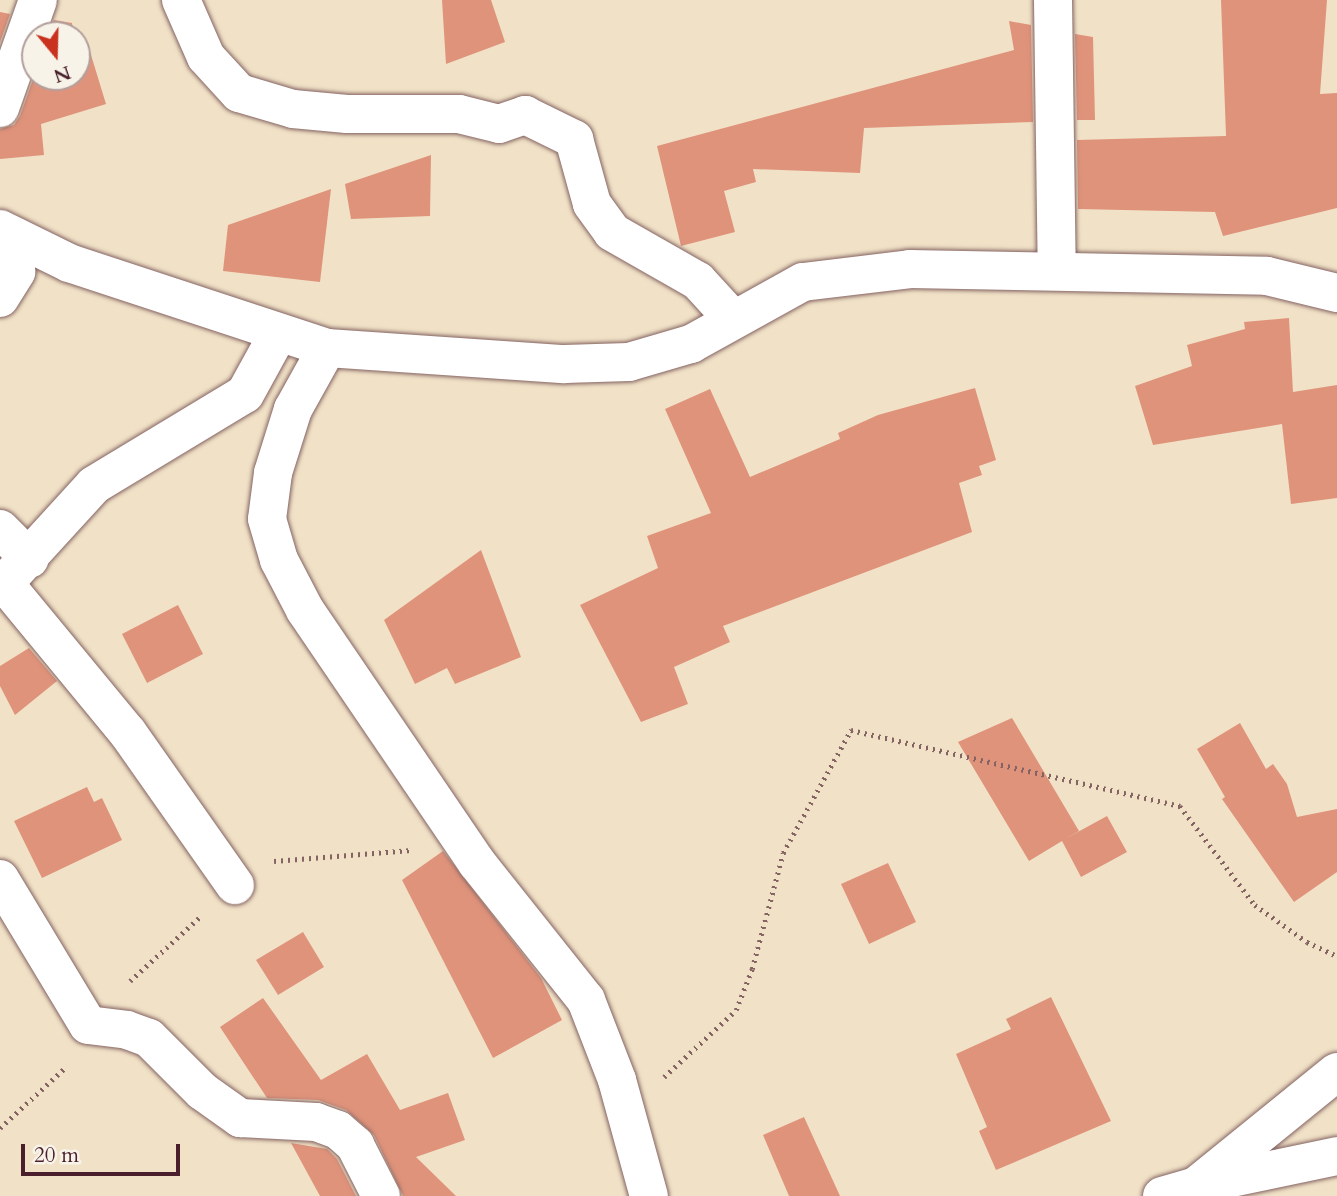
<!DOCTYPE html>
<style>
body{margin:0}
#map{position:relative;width:1337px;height:1196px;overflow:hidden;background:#f1e2c7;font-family:Cardo,serif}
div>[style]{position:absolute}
.building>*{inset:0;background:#df937b}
.path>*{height:4.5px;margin-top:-2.25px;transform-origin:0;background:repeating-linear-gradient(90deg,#846362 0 2px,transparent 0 7px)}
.roads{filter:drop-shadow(0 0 2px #846362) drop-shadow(0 0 2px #846362)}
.street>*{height:38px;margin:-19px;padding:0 19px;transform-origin:19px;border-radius:19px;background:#fff}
span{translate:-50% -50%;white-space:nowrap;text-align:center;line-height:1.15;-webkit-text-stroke:5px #f7f3e8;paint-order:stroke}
.north{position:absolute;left:21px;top:21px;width:70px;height:70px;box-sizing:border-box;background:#f7f3e8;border:2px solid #b29e9c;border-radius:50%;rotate:161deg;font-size:19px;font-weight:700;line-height:28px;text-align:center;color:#4a1f2b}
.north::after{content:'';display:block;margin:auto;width:24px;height:32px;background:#c8321e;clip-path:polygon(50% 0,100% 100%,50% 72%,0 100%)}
.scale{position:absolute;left:21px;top:1144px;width:159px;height:32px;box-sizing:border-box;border:4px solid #4a1f2b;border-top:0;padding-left:9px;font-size:21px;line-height:24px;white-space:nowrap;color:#4a1f2b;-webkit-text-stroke:5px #f7f3e8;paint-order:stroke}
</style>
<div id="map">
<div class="building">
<i style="clip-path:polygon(442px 0,491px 0,505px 42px,446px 64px)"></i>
<i style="clip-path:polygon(1221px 0,1327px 0,1320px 94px,1337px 93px,1337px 208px,1223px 236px,1215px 212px,1078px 209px,1077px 140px,1226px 136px)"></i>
<i style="clip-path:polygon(0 12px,10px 14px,0 42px)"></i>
<i style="clip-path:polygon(54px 20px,72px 23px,73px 35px,49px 35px)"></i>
<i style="clip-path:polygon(1009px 21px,1031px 25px,1033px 122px,864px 128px,860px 173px,753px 169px,756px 182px,724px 191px,735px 232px,681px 246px,657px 146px,1014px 50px)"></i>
<i style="clip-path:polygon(1075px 34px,1093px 37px,1095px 120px,1077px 120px)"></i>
<i style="clip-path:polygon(88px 45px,106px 104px,41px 124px,44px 155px,0 159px,0 129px,14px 125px,20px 116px,35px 74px,77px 77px,77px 48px)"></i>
<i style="clip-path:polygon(431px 155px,430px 216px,351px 219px,345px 184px)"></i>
<i style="clip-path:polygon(331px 189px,320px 282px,223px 271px,228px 225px)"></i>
<i style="clip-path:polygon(1289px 318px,1293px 392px,1337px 385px,1337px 498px,1291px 504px,1282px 424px,1153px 445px,1135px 386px,1192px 366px,1187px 345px,1245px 329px,1244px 322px)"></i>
<i style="clip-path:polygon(975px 388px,996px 460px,979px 466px,982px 475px,959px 483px,972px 532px,723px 626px,730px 642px,674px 667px,688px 704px,641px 722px,580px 605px,658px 568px,647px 536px,711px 513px,665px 409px,710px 389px,750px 477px,840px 439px,838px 433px,878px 415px)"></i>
<i style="clip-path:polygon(481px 550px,521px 657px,455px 684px,447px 668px,415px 684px,384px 620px)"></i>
<i style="clip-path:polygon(178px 605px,203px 654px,147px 683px,122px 634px)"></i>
<i style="clip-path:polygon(29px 648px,57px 681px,15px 715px,0 686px,0 666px)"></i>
<i style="clip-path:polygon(1012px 718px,1079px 831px,1065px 839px,1107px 816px,1127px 852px,1081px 877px,1062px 841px,1029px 861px,958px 742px)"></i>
<i style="clip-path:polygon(1240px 723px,1266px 769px,1273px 764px,1287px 784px,1297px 817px,1337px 809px,1337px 872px,1294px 902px,1222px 799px,1225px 797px,1197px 749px)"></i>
<i style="clip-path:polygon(87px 787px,94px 802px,102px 798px,122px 840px,42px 878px,14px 821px)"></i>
<i style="clip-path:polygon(443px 851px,541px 978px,562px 1020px,493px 1058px,402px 880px)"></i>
<i style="clip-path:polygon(888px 863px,916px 922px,869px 944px,841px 884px)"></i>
<i style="clip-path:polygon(303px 932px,324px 967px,278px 995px,256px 960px)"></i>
<i style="clip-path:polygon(1051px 997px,1111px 1121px,996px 1170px,979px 1131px,987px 1127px,956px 1054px,1011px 1029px,1006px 1019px)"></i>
<i style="clip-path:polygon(263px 998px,321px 1080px,367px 1054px,400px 1110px,448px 1093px,465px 1140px,416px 1157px,456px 1196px,403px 1196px,374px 1135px,346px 1110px,318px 1100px,267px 1098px,220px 1027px)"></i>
<i style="clip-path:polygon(804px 1117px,840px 1196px,789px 1196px,763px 1135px)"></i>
<i style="clip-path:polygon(291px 1143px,327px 1149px,337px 1159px,356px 1196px,320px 1196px)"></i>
</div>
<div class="path">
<i style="left:274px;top:861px;width:138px;rotate:-4.6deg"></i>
<i style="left:130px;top:981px;width:96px;rotate:-42.5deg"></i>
<i style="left:664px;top:1077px;width:98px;rotate:-42.9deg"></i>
<i style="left:736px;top:1010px;width:44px;rotate:-68.7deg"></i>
<i style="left:752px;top:969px;width:120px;rotate:-75deg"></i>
<i style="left:783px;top:853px;width:141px;rotate:-61.1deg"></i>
<i style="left:851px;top:730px;width:338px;rotate:13deg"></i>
<i style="left:1180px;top:806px;width:124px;rotate:52.9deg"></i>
<i style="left:1255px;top:905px;width:64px;rotate:35.4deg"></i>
<i style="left:1307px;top:942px;width:33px;rotate:25deg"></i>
<i style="left:0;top:1128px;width:91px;rotate:-42.8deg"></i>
</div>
<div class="roads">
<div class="street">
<i style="left:181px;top:0;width:62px;rotate:66.3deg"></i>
<i style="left:206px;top:57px;width:49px;rotate:47.5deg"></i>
<i style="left:239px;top:93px;width:56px;rotate:16.5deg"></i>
<i style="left:293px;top:109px;width:54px;rotate:5.3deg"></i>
<i style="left:347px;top:114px;width:112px"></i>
<i style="left:459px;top:114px;width:41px;rotate:14deg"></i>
<i style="left:499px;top:124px;width:28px;rotate:-19deg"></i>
<i style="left:525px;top:115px;width:55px;rotate:26.1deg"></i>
<i style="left:574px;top:139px;width:67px;rotate:74.5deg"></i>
<i style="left:592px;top:204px;width:34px;rotate:54deg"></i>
<i style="left:612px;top:232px;width:99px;rotate:29.7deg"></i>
<i style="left:698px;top:281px;width:52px;rotate:47.4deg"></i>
<i style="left:1053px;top:0;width:270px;rotate:89.2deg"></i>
<i style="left:0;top:108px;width:114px;rotate:-70.6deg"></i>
<i style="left:0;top:229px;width:77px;rotate:26.2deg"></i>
<i style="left:69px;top:263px;width:272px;rotate:18.2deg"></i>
<i style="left:327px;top:348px;width:238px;rotate:3.9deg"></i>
<i style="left:564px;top:364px;width:65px;rotate:-1.8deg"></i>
<i style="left:629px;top:362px;width:65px;rotate:-16.2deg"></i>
<i style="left:691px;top:344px;width:128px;rotate:-29deg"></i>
<i style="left:803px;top:282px;width:108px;rotate:-6.9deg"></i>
<i style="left:910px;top:269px;width:357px;rotate:1.1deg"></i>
<i style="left:1267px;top:276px;width:72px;rotate:13.7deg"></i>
<i style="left:0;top:298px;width:31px;rotate:-58deg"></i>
<i style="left:16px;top:272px;width:36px;rotate:-103deg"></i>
<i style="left:327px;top:348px;width:70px;rotate:119.1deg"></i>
<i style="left:293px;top:409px;width:67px;rotate:107.4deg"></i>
<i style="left:273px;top:473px;width:46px;rotate:97.4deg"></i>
<i style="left:267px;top:519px;width:43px;rotate:73.7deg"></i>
<i style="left:279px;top:560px;width:56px;rotate:62.5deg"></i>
<i style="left:305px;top:610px;width:306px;rotate:55.8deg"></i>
<i style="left:477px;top:863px;width:175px;rotate:51.5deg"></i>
<i style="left:586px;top:1000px;width:86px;rotate:68.8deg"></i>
<i style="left:617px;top:1080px;width:120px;rotate:74.6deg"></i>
<i style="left:0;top:529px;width:42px;rotate:45deg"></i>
<i style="left:5px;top:584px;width:193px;rotate:50.5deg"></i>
<i style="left:128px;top:733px;width:186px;rotate:54.9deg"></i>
<i style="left:0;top:588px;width:139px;rotate:-47.6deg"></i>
<i style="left:94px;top:485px;width:176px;rotate:-31.1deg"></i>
<i style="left:245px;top:394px;width:68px;rotate:-61.2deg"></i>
<i style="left:0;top:879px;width:170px;rotate:58.9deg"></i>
<i style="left:88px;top:1025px;width:39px;rotate:7deg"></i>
<i style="left:127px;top:1030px;width:23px;rotate:20deg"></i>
<i style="left:149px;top:1038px;width:75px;rotate:45deg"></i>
<i style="left:202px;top:1091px;width:47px;rotate:35.4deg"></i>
<i style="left:240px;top:1118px;width:76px;rotate:3deg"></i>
<i style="left:316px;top:1122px;width:23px;rotate:20deg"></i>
<i style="left:338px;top:1130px;width:23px;rotate:41deg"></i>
<i style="left:355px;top:1145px;width:57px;rotate:63deg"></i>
<i style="left:1208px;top:1183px;width:132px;rotate:-11.8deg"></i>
<i style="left:1162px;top:1196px;width:35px;rotate:-16deg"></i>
<i style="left:1196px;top:1186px;width:181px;rotate:-39deg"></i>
</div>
</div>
<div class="north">N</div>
<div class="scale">20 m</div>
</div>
